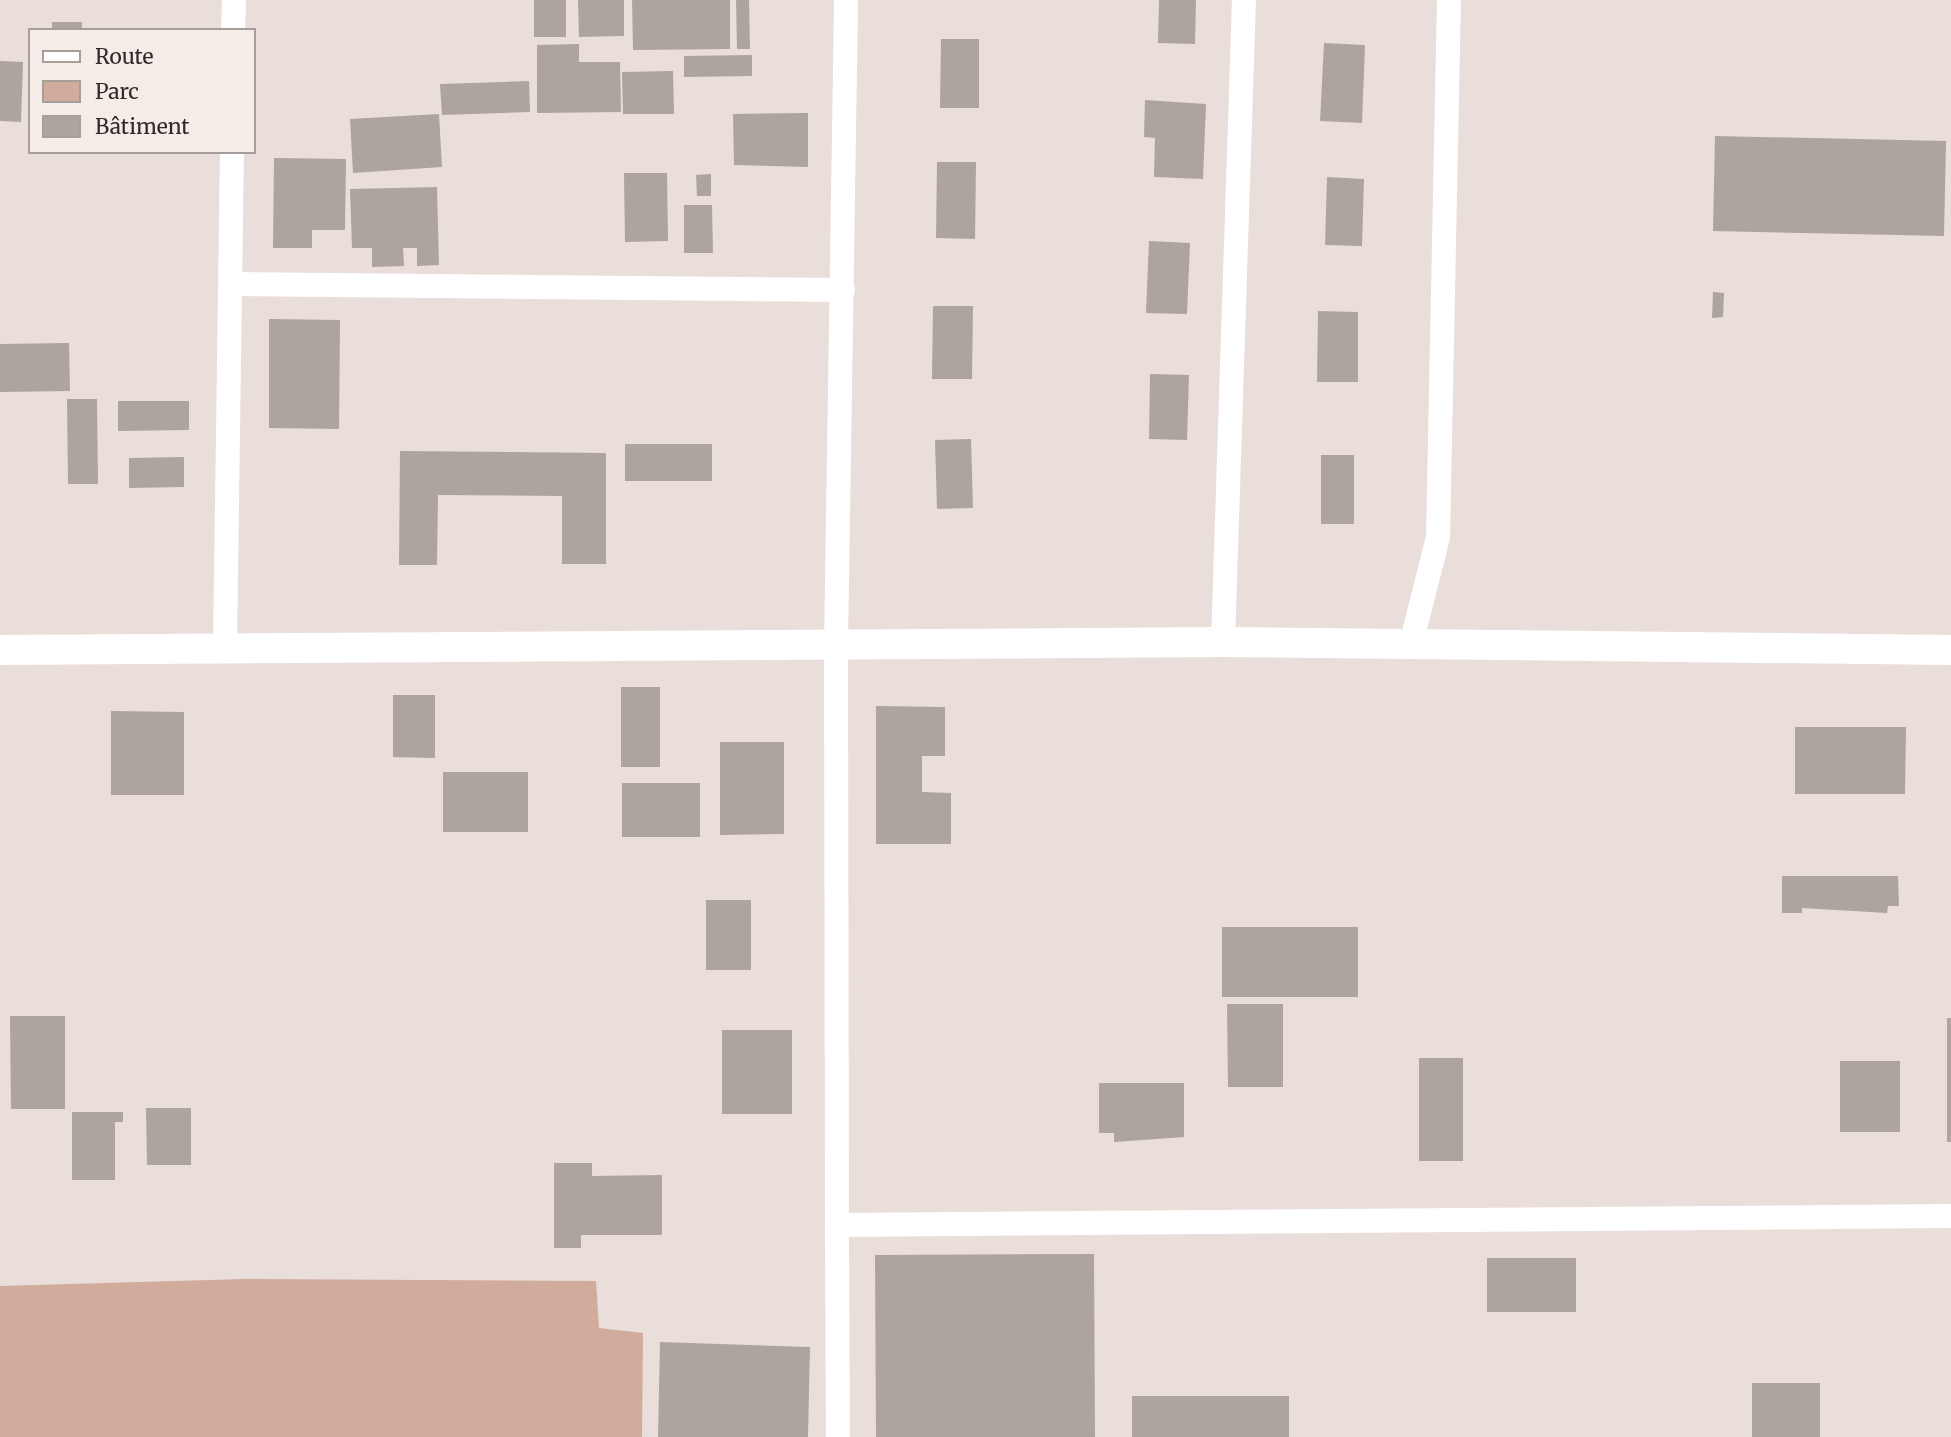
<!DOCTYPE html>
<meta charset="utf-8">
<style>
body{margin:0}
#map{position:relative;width:1951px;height:1437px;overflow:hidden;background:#e9deda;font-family:Merriweather,serif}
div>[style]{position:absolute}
.green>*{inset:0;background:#d1ab9c}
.building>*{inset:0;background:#ada39f}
.minor>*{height:24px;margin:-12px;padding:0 12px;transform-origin:12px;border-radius:12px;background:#fff}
.tertiary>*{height:30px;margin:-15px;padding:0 15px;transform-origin:15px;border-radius:15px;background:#fff}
span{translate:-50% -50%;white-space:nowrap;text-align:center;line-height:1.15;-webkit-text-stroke:5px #f6ece7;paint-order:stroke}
.legend{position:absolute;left:28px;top:28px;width:228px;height:126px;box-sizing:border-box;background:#f6ece7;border:2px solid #a69e9b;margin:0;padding:9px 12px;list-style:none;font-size:21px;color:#2e2a29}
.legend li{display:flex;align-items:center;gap:14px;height:35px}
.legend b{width:35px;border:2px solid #a69e9b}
</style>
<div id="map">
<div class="green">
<i style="clip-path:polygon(245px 1279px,596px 1281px,599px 1328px,643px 1333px,642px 1437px,0 1437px,0 1286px)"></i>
</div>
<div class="building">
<i style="clip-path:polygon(534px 0,566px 0,566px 37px,534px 37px)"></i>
<i style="clip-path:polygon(578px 0,624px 0,624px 36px,579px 37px)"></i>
<i style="clip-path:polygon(632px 0,730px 0,730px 49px,633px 50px)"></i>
<i style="clip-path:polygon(736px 0,749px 0,750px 49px,737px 49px)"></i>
<i style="clip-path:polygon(1159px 0,1196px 0,1195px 44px,1158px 43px)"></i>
<i style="clip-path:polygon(52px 22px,82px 22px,82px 30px,52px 30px)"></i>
<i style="clip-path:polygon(941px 39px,979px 39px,979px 108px,940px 108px)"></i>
<i style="clip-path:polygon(1324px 43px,1365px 45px,1362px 123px,1320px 121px)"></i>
<i style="clip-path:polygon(579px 44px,579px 62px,620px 62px,621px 112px,537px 113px,537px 45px)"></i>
<i style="clip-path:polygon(752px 55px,752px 76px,684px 77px,684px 56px)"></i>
<i style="clip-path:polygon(0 61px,23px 62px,21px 122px,0 121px)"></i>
<i style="clip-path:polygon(673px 71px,674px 114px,623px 114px,622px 72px)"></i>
<i style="clip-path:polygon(529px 81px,530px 112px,442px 115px,440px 84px)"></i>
<i style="clip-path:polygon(1145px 100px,1206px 104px,1203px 179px,1154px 177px,1155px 138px,1144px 137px)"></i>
<i style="clip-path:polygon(808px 113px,808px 167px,734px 165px,733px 114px)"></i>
<i style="clip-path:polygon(439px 114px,442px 167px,353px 173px,350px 119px)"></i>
<i style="clip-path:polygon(1715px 136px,1946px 141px,1944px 236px,1713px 231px)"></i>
<i style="clip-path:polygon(274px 158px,346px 159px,345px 230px,312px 230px,312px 248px,273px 248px)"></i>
<i style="clip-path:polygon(937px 162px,976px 162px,975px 239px,936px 238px)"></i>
<i style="clip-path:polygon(624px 173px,667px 173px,668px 241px,625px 242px)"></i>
<i style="clip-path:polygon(711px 174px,711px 196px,697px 196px,696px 175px)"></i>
<i style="clip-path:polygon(1327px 177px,1364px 179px,1362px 246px,1325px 245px)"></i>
<i style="clip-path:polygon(437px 187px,439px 265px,417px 266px,417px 248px,403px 248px,404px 266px,372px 267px,372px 248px,352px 248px,350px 189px)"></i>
<i style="clip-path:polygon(684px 205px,712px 205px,713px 253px,684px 253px)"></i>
<i style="clip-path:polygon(1149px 241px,1190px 243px,1187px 314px,1146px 313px)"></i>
<i style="clip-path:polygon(1713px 292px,1724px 293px,1723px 317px,1712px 318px)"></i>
<i style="clip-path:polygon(933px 306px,973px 306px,972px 379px,932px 379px)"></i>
<i style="clip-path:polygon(1318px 311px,1358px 312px,1358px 382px,1317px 382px)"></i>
<i style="clip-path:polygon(269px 319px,340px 320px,339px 429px,269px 428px)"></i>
<i style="clip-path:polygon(69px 343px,70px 391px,0 392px,0 344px)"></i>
<i style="clip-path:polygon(1150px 374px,1189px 375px,1187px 440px,1149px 439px)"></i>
<i style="clip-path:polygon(67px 399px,97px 399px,98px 484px,68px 484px)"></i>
<i style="clip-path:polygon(118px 401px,189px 401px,189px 430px,118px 431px)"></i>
<i style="clip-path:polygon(971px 439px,973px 508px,937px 509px,935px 440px)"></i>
<i style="clip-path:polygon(625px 444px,712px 444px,712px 481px,625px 481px)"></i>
<i style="clip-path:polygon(400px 451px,606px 453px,606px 564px,562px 564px,562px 496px,438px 495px,437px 565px,399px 565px)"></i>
<i style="clip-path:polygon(1321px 455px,1354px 455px,1354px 524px,1321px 524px)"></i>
<i style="clip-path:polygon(184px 457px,184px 487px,129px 488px,129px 458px)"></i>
<i style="clip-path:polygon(621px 687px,660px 687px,660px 767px,621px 767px)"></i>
<i style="clip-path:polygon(393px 695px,435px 695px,435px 758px,393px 757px)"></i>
<i style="clip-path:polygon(876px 706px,945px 707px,945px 756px,922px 756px,922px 792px,951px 793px,951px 844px,876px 844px)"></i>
<i style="clip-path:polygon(111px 711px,184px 712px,184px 795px,111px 795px)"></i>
<i style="clip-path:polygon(1795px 727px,1906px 727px,1905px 794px,1795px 794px)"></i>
<i style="clip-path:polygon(720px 742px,784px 742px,784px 834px,720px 835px)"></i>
<i style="clip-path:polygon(443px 772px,528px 772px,528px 832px,443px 832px)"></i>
<i style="clip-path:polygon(622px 783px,700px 783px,700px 837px,622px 837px)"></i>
<i style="clip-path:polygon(1782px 876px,1898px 876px,1899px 906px,1888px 906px,1887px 913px,1802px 908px,1802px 913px,1782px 913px)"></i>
<i style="clip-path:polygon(706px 900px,751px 900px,751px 970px,706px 970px)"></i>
<i style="clip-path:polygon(1222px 927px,1358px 927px,1358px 997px,1222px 997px)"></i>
<i style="clip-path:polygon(1227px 1004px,1283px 1004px,1283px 1087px,1228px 1087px)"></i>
<i style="clip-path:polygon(10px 1016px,65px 1016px,65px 1109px,11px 1109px)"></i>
<i style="clip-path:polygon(1947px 1018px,1951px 1018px,1951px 1142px,1947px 1142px)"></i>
<i style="clip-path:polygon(722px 1030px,792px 1030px,792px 1114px,722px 1114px)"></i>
<i style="clip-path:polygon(1419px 1058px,1463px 1058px,1463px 1161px,1419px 1161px)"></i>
<i style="clip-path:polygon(1840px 1061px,1900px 1061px,1900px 1132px,1840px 1132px)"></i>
<i style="clip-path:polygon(1099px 1083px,1184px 1083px,1184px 1137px,1114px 1142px,1114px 1133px,1099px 1133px)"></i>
<i style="clip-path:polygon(146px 1108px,191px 1108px,191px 1165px,147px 1165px)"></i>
<i style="clip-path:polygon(72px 1112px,123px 1112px,123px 1122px,115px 1122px,115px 1180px,72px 1180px)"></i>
<i style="clip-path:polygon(554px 1163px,592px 1163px,592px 1176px,662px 1175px,662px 1235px,581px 1235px,581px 1248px,554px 1248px)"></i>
<i style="clip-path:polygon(1094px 1254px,1095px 1437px,876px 1437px,875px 1255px)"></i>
<i style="clip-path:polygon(1487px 1258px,1576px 1258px,1576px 1312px,1487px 1312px)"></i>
<i style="clip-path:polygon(660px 1342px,810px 1347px,808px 1437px,658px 1437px)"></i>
<i style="clip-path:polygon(1752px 1383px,1820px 1383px,1820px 1437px,1752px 1437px)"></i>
<i style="clip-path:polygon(1132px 1396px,1289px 1396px,1289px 1437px,1132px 1437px)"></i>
</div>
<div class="minor">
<i style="left:233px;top:30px;width:30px;rotate:-88deg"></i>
<i style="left:231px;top:284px;width:612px;rotate:0.56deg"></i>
<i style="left:1223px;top:642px;width:642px;rotate:-88.13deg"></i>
<i style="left:1411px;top:644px;width:110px;rotate:-75.8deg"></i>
<i style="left:1438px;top:537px;width:537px;rotate:-88.83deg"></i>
<i style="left:225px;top:648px;width:496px;rotate:-89.2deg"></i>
<i style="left:837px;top:1225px;width:578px;rotate:-90.1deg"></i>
<i style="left:836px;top:647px;width:647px;rotate:-89.11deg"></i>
<i style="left:838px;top:1437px;width:212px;rotate:-90.3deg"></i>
<i style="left:837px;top:1225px;width:1114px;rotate:-0.46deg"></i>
</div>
<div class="tertiary">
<i style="left:0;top:650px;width:1223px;rotate:-0.37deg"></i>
<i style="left:1223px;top:642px;width:728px;rotate:0.63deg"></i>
</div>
<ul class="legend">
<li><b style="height:9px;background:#fff"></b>Route</li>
<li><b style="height:19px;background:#d1ab9c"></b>Parc</li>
<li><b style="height:19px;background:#ada39f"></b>Bâtiment</li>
</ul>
</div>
